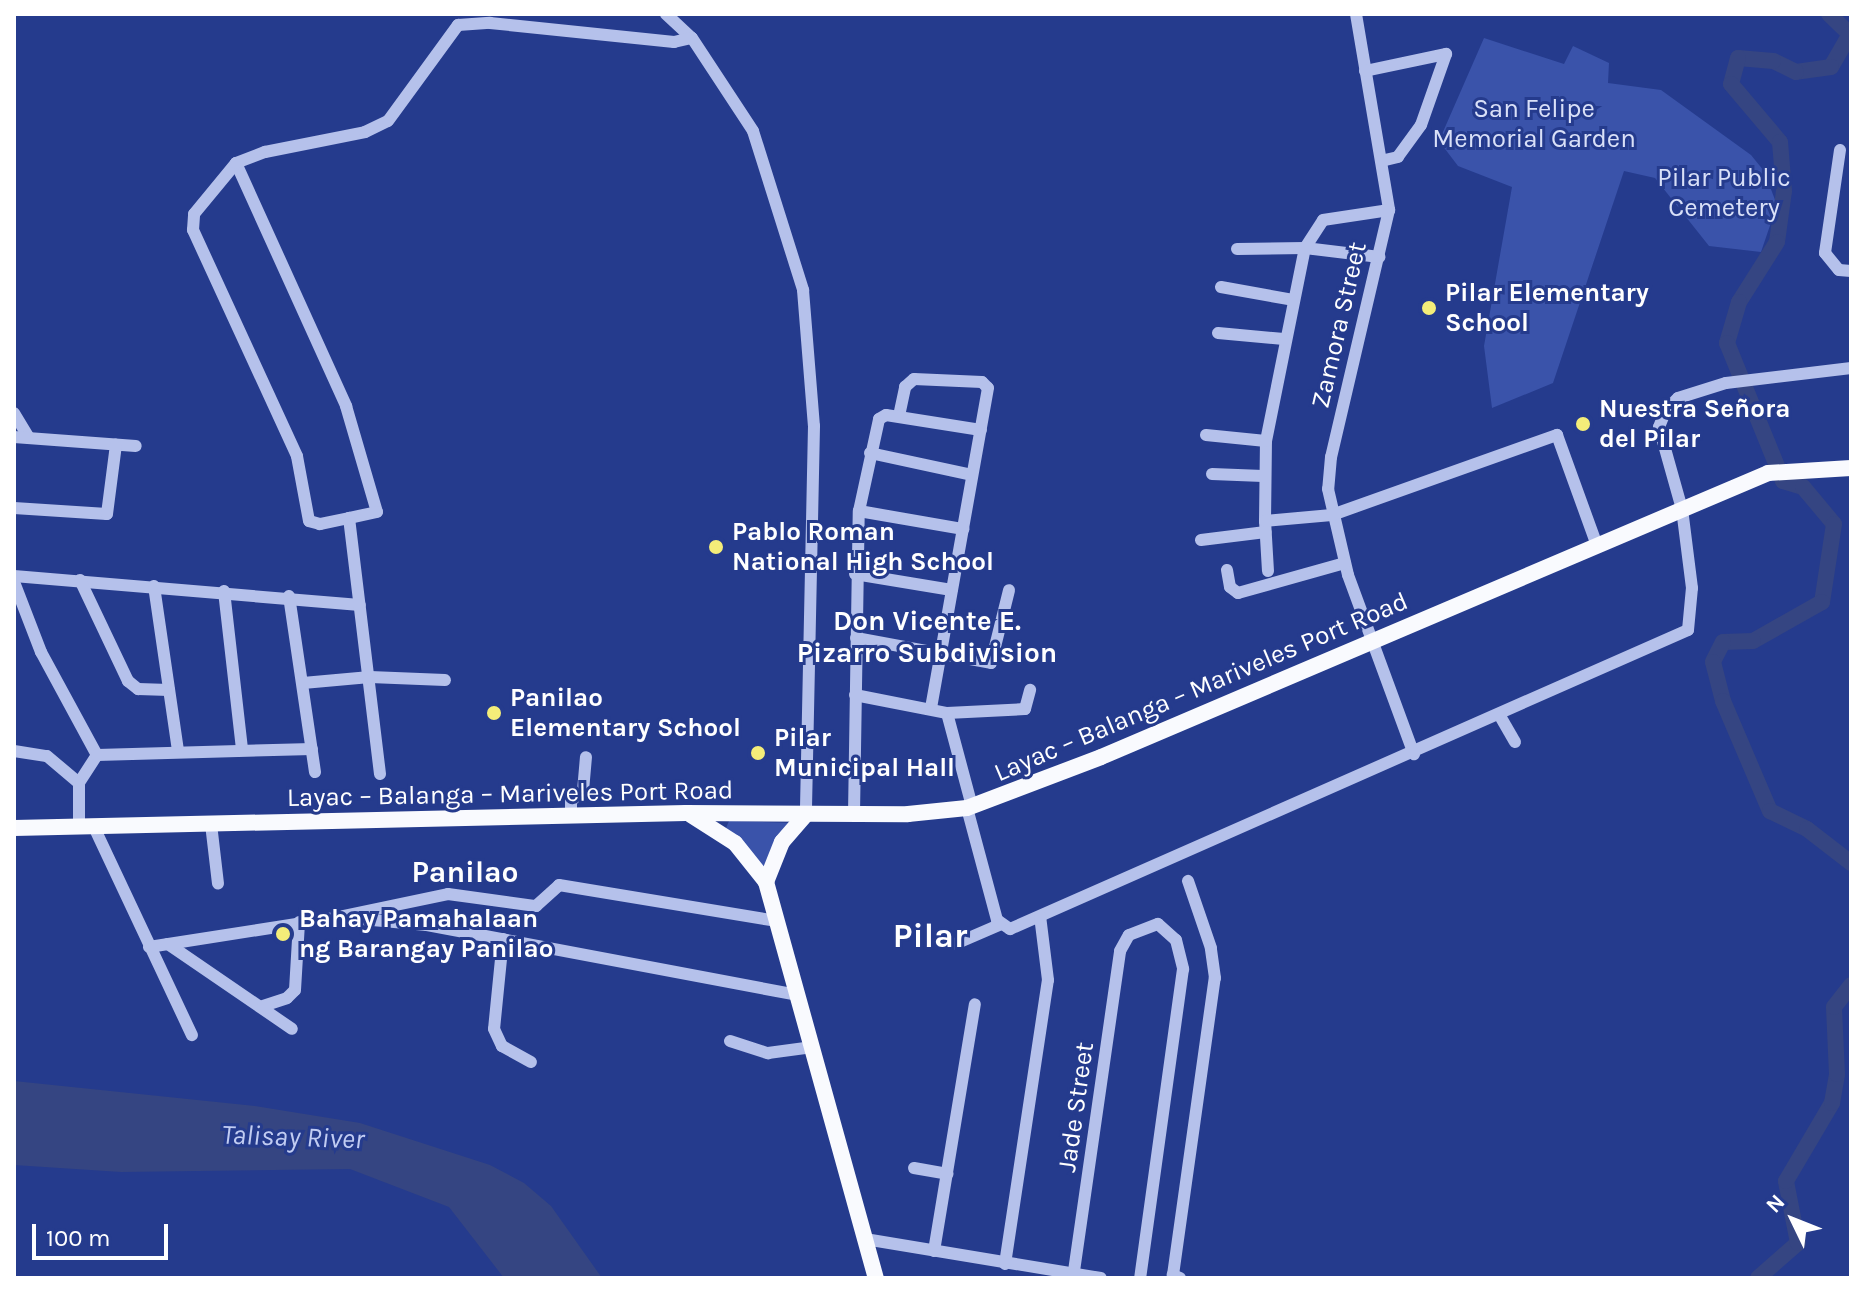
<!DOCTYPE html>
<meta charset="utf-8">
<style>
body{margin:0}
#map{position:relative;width:1865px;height:1292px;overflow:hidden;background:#253b8d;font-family:Karla,sans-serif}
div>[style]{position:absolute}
.green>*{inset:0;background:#3a53aa}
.water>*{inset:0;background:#354582}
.river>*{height:16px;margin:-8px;padding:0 8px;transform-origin:8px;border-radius:8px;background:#354582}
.minor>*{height:12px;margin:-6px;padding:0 6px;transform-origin:6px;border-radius:6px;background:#b5c1eb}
.major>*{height:16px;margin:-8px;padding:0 8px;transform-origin:8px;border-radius:8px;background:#f9fafe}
.dots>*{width:22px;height:22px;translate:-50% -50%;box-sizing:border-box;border:4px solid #253b8d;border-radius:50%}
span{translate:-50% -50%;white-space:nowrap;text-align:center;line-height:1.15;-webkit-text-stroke:6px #253b8d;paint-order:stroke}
.park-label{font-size:26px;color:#d9e0f8}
.poi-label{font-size:26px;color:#fff;font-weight:700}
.left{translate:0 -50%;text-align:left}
.street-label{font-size:26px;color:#fff}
.neighbourhood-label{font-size:28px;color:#fff;font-weight:700}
.water-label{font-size:28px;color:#c1ccf2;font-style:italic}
.quarter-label{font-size:30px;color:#fff;font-weight:700}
.district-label{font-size:34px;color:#fff;font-weight:700}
.frame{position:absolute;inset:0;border:16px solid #fff;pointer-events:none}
.north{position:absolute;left:1753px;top:1180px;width:80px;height:80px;-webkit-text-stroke:6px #253b8d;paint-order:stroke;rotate:313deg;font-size:22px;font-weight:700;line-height:32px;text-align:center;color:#fff}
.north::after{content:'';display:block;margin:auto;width:28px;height:36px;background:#fff;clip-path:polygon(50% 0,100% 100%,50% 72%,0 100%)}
.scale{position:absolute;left:32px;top:1224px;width:136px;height:36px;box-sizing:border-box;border:4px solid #fff;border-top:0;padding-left:10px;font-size:24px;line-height:28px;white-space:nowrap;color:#fff;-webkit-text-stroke:6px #253b8d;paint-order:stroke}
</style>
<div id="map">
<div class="green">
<i style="clip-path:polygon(1484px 38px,1564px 64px,1573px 46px,1609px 63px,1608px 83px,1661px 90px,1751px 155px,1764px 171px,1777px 205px,1761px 252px,1709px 246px,1655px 178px,1624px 171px,1553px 383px,1492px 408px,1484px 346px,1512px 187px,1458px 166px,1439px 141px)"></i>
<i style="clip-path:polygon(729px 821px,794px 823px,771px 848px,764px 873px,726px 828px)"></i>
</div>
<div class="water">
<i style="clip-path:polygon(14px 1081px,255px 1106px,360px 1123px,490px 1165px,524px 1183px,551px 1206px,602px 1278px,504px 1278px,449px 1207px,350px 1169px,121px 1172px,14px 1165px)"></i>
</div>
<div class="river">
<i style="left:1829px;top:14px;width:29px;rotate:44deg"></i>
<i style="left:1850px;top:34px;width:38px;rotate:120deg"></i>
<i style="left:1831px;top:67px;width:35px;rotate:172deg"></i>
<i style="left:1796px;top:72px;width:25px;rotate:-154deg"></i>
<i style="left:1773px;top:61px;width:35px;rotate:-175deg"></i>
<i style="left:1738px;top:58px;width:27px;rotate:105deg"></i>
<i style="left:1731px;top:84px;width:76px;rotate:49.8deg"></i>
<i style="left:1780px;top:142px;width:49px;rotate:85.3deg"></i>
<i style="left:1784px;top:191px;width:51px;rotate:97.8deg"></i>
<i style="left:1777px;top:242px;width:71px;rotate:122.3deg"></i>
<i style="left:1739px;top:302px;width:43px;rotate:106.3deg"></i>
<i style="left:1727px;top:343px;width:149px;rotate:67.9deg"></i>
<i style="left:1783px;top:481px;width:21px;rotate:17deg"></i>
<i style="left:1803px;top:487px;width:48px;rotate:50deg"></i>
<i style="left:1834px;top:524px;width:79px;rotate:98.7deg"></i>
<i style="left:1822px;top:602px;width:79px;rotate:150.5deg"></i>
<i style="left:1753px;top:641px;width:30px;rotate:178deg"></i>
<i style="left:1723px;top:642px;width:22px;rotate:117deg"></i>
<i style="left:1713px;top:662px;width:40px;rotate:75.6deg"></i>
<i style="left:1723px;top:701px;width:120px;rotate:66.9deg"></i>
<i style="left:1770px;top:811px;width:41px;rotate:25.9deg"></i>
<i style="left:1807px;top:829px;width:56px;rotate:37.7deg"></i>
<i style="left:1758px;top:1278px;width:53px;rotate:-41.2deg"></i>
<i style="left:1798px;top:1243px;width:63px;rotate:-101deg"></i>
<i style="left:1786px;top:1181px;width:91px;rotate:-59.5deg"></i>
<i style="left:1832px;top:1103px;width:29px;rotate:-80deg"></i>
<i style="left:1837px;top:1074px;width:67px;rotate:-92.6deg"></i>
<i style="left:1834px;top:1007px;width:28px;rotate:-52deg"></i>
</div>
<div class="minor">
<i style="left:666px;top:14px;width:35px;rotate:43deg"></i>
<i style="left:692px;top:38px;width:111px;rotate:56.7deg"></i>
<i style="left:753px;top:131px;width:167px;rotate:72.5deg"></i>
<i style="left:803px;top:290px;width:136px;rotate:85.4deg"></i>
<i style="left:814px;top:426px;width:388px;rotate:91.2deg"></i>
<i style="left:1356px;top:14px;width:199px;rotate:80.4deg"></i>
<i style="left:1389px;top:210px;width:254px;rotate:103.2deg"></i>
<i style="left:1331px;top:457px;width:32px;rotate:95deg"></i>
<i style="left:1328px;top:489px;width:88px;rotate:76.9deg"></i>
<i style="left:1348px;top:575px;width:191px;rotate:69.8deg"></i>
<i style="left:1365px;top:71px;width:83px;rotate:-11.9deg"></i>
<i style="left:1446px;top:54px;width:75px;rotate:109.4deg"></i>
<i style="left:1421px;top:125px;width:39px;rotate:126deg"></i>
<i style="left:1398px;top:157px;width:17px;rotate:167deg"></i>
<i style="left:1840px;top:150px;width:104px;rotate:98.3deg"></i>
<i style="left:1825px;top:253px;width:22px;rotate:51deg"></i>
<i style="left:1839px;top:270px;width:12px;rotate:5deg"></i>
<i style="left:236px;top:163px;width:267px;rotate:65.6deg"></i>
<i style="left:346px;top:406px;width:110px;rotate:73.7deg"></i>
<i style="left:377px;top:512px;width:29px;rotate:168deg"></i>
<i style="left:1237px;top:249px;width:68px;rotate:-0.8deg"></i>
<i style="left:1305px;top:248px;width:75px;rotate:6.9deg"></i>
<i style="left:1221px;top:287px;width:73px;rotate:10.2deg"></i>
<i style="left:1218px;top:333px;width:66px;rotate:5.2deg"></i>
<i style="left:14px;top:413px;width:29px;rotate:59deg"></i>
<i style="left:899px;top:416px;width:30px;rotate:-78deg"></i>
<i style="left:905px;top:387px;width:12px;rotate:-42deg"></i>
<i style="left:914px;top:379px;width:68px;rotate:2.5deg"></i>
<i style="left:982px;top:382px;width:8px;rotate:45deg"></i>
<i style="left:988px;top:388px;width:326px;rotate:100.1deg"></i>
<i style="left:1206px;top:435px;width:60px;rotate:5.7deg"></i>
<i style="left:14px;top:437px;width:122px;rotate:4.2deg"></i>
<i style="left:870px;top:453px;width:104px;rotate:12.2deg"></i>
<i style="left:1212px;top:474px;width:51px;rotate:2.2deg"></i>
<i style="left:14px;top:508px;width:93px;rotate:3.7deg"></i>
<i style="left:107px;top:514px;width:70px;rotate:-82.6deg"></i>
<i style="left:859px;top:511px;width:106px;rotate:9.8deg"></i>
<i style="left:1265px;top:521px;width:80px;rotate:-89.3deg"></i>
<i style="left:1266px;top:441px;width:197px;rotate:-78.6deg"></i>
<i style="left:1305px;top:248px;width:33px;rotate:-57deg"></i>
<i style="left:1323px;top:220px;width:67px;rotate:-8.6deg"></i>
<i style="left:1201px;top:540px;width:65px;rotate:-7deg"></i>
<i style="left:1227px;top:570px;width:17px;rotate:80deg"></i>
<i style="left:1230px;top:587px;width:10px;rotate:37deg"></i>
<i style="left:1238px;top:593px;width:111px;rotate:-15.7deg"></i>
<i style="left:1268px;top:571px;width:50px;rotate:-93.4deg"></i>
<i style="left:1265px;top:521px;width:67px;rotate:-5.1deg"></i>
<i style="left:1332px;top:515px;width:239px;rotate:-19.6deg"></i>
<i style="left:1557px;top:435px;width:115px;rotate:70.1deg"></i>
<i style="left:855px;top:574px;width:98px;rotate:9.4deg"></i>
<i style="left:14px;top:576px;width:347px;rotate:4.8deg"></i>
<i style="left:80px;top:580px;width:112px;rotate:64.6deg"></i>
<i style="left:128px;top:681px;width:13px;rotate:39deg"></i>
<i style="left:138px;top:689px;width:31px;rotate:2deg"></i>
<i style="left:14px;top:582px;width:75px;rotate:68.9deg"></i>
<i style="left:41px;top:652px;width:117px;rotate:61.5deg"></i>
<i style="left:97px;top:755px;width:33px;rotate:123deg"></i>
<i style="left:79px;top:783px;width:44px;rotate:90deg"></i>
<i style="left:154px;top:586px;width:166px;rotate:81.7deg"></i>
<i style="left:224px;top:591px;width:160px;rotate:83.5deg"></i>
<i style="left:289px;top:596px;width:178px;rotate:81.6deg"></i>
<i style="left:856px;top:638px;width:137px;rotate:10.5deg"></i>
<i style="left:991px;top:663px;width:75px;rotate:-76.1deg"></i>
<i style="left:303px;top:683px;width:67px;rotate:-5.1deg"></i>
<i style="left:370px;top:677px;width:75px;rotate:2.3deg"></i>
<i style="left:855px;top:695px;width:94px;rotate:11.1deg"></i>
<i style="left:947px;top:713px;width:78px;rotate:-2.9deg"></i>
<i style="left:1025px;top:709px;width:20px;rotate:-75deg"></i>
<i style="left:947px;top:713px;width:96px;rotate:75deg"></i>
<i style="left:1500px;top:716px;width:30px;rotate:60deg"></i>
<i style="left:14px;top:751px;width:33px;rotate:9deg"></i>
<i style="left:47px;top:756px;width:42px;rotate:40.2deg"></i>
<i style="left:97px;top:755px;width:215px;rotate:-1.6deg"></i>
<i style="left:380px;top:774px;width:258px;rotate:-96.9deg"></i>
<i style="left:349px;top:518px;width:30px;rotate:168deg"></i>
<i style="left:320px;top:524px;width:11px;rotate:-165deg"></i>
<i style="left:309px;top:521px;width:66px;rotate:-100.5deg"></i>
<i style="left:297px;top:456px;width:249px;rotate:-114.7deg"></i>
<i style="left:193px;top:230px;width:16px;rotate:-86deg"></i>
<i style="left:194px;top:214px;width:66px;rotate:-50.5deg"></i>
<i style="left:236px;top:163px;width:31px;rotate:-21deg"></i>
<i style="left:265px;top:152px;width:102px;rotate:-11.3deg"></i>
<i style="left:365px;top:132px;width:25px;rotate:-26deg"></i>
<i style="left:388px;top:121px;width:119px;rotate:-53.9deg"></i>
<i style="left:458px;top:25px;width:32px;rotate:-4deg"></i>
<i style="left:490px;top:23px;width:185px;rotate:5.9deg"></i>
<i style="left:674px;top:42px;width:18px;rotate:-13deg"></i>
<i style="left:967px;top:808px;width:116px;rotate:75deg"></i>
<i style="left:997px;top:920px;width:16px;rotate:35deg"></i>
<i style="left:1010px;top:929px;width:741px;rotate:-23.8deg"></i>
<i style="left:1688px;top:630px;width:42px;rotate:-84.6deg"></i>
<i style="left:1692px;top:588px;width:80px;rotate:-97.2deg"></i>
<i style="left:1682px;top:509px;width:85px;rotate:-105.7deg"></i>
<i style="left:1659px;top:427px;width:18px;rotate:-68deg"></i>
<i style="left:1666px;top:410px;width:17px;rotate:-45deg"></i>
<i style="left:1678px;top:398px;width:50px;rotate:-17.4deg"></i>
<i style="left:1726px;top:383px;width:126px;rotate:-6.8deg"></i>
<i style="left:854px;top:814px;width:303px;rotate:-89.1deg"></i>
<i style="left:859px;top:511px;width:94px;rotate:-77.7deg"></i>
<i style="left:879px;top:419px;width:8px;rotate:-30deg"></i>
<i style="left:886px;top:415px;width:96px;rotate:9deg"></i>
<i style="left:571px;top:815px;width:14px;rotate:-90deg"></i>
<i style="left:571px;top:801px;width:16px;rotate:-40deg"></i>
<i style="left:583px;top:791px;width:34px;rotate:-85deg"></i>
<i style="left:211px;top:824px;width:60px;rotate:83.3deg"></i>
<i style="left:94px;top:827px;width:230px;rotate:64.8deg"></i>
<i style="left:343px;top:916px;width:107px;rotate:-11.8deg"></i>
<i style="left:448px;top:894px;width:89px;rotate:7.8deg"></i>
<i style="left:536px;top:906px;width:31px;rotate:-42deg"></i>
<i style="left:559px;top:885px;width:220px;rotate:9.4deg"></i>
<i style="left:503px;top:939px;width:90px;rotate:95.7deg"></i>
<i style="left:494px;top:1029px;width:19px;rotate:65deg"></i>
<i style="left:502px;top:1046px;width:33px;rotate:29deg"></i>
<i style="left:168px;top:944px;width:150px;rotate:34.4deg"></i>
<i style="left:955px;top:944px;width:48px;rotate:-23.4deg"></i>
<i style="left:149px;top:947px;width:193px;rotate:-8.9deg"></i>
<i style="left:340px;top:917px;width:87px;rotate:5.3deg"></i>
<i style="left:427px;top:925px;width:378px;rotate:10.7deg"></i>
<i style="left:263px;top:1006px;width:25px;rotate:-18deg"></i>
<i style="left:287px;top:998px;width:11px;rotate:-45deg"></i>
<i style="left:295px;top:990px;width:68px;rotate:-86.6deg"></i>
<i style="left:730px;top:1041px;width:40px;rotate:18deg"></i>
<i style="left:768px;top:1053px;width:45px;rotate:-7.6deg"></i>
<i style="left:914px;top:1168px;width:34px;rotate:10deg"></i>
<i style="left:865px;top:1239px;width:239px;rotate:9.4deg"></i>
<i style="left:934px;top:1251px;width:250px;rotate:-80.6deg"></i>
<i style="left:1005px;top:1264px;width:287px;rotate:-81.4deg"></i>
<i style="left:1048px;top:980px;width:64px;rotate:-97.1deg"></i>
<i style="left:1073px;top:1278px;width:330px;rotate:-81.8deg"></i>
<i style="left:1120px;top:951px;width:18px;rotate:-61deg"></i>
<i style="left:1129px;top:935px;width:31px;rotate:-21deg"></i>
<i style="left:1158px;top:924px;width:24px;rotate:42deg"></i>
<i style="left:1176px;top:940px;width:30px;rotate:76deg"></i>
<i style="left:1183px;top:969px;width:312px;rotate:97.9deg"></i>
<i style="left:1180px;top:1278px;width:8px;rotate:-157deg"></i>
<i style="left:1173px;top:1275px;width:300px;rotate:-82deg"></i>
<i style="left:1215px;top:978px;width:30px;rotate:-98deg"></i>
<i style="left:1211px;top:948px;width:71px;rotate:-108.9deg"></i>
</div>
<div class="major">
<i style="left:691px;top:815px;width:52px;rotate:32.5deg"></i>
<i style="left:735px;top:843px;width:50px;rotate:51.5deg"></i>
<i style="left:766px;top:882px;width:411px;rotate:74.5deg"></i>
<i style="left:14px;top:828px;width:672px;rotate:-1.28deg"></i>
<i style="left:686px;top:813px;width:222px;rotate:0.3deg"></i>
<i style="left:908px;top:814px;width:59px;rotate:-5.8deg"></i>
<i style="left:967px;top:808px;width:143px;rotate:-20.8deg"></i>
<i style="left:1101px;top:757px;width:725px;rotate:-23.06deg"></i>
<i style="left:1768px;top:473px;width:83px;rotate:-3.4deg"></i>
<i style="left:766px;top:882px;width:43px;rotate:-68.2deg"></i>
<i style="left:782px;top:842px;width:37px;rotate:-49deg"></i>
</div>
<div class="dots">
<i style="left:1429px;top:308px;background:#f4ed79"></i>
<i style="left:1583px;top:424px;background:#f4ed79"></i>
<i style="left:716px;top:547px;background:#f4ed79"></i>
<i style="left:494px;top:713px;background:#f4ed79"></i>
<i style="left:758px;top:753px;background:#f4ed79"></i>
<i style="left:283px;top:934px;background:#f4ed79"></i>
</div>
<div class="park-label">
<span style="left:1534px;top:124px">San Felipe<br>Memorial Garden</span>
<span style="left:1724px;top:193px">Pilar Public<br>Cemetery</span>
</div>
<div class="poi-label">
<span class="left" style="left:1445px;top:308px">Pilar Elementary<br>School</span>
<span class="left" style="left:1599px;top:424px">Nuestra Señora<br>del Pilar</span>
<span class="left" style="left:732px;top:547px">Pablo Roman<br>National High School</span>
<span class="left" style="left:510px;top:713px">Panilao<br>Elementary School</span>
<span class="left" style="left:774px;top:753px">Pilar<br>Municipal Hall</span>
<span class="left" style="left:299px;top:934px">Bahay Pamahalaan<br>ng Barangay Panilao</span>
</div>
<div class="street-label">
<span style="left:1339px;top:325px;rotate:-77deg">Zamora Street</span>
<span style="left:1201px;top:687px;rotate:-23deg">Layac – Balanga – Mariveles Port Road</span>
<span style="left:510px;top:794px;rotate:-1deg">Layac – Balanga – Mariveles Port Road</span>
<span style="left:1076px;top:1107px;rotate:-82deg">Jade Street</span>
</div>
<div class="neighbourhood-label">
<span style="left:927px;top:637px">Don Vicente E.<br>Pizarro Subdivision</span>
</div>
<div class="water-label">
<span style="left:293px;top:1137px;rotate:2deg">Talisay River</span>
</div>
<div class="quarter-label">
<span style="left:465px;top:872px">Panilao</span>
</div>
<div class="district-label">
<span style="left:930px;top:937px">Pilar</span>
</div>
<div class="frame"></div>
<div class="north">N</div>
<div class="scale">100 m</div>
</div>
